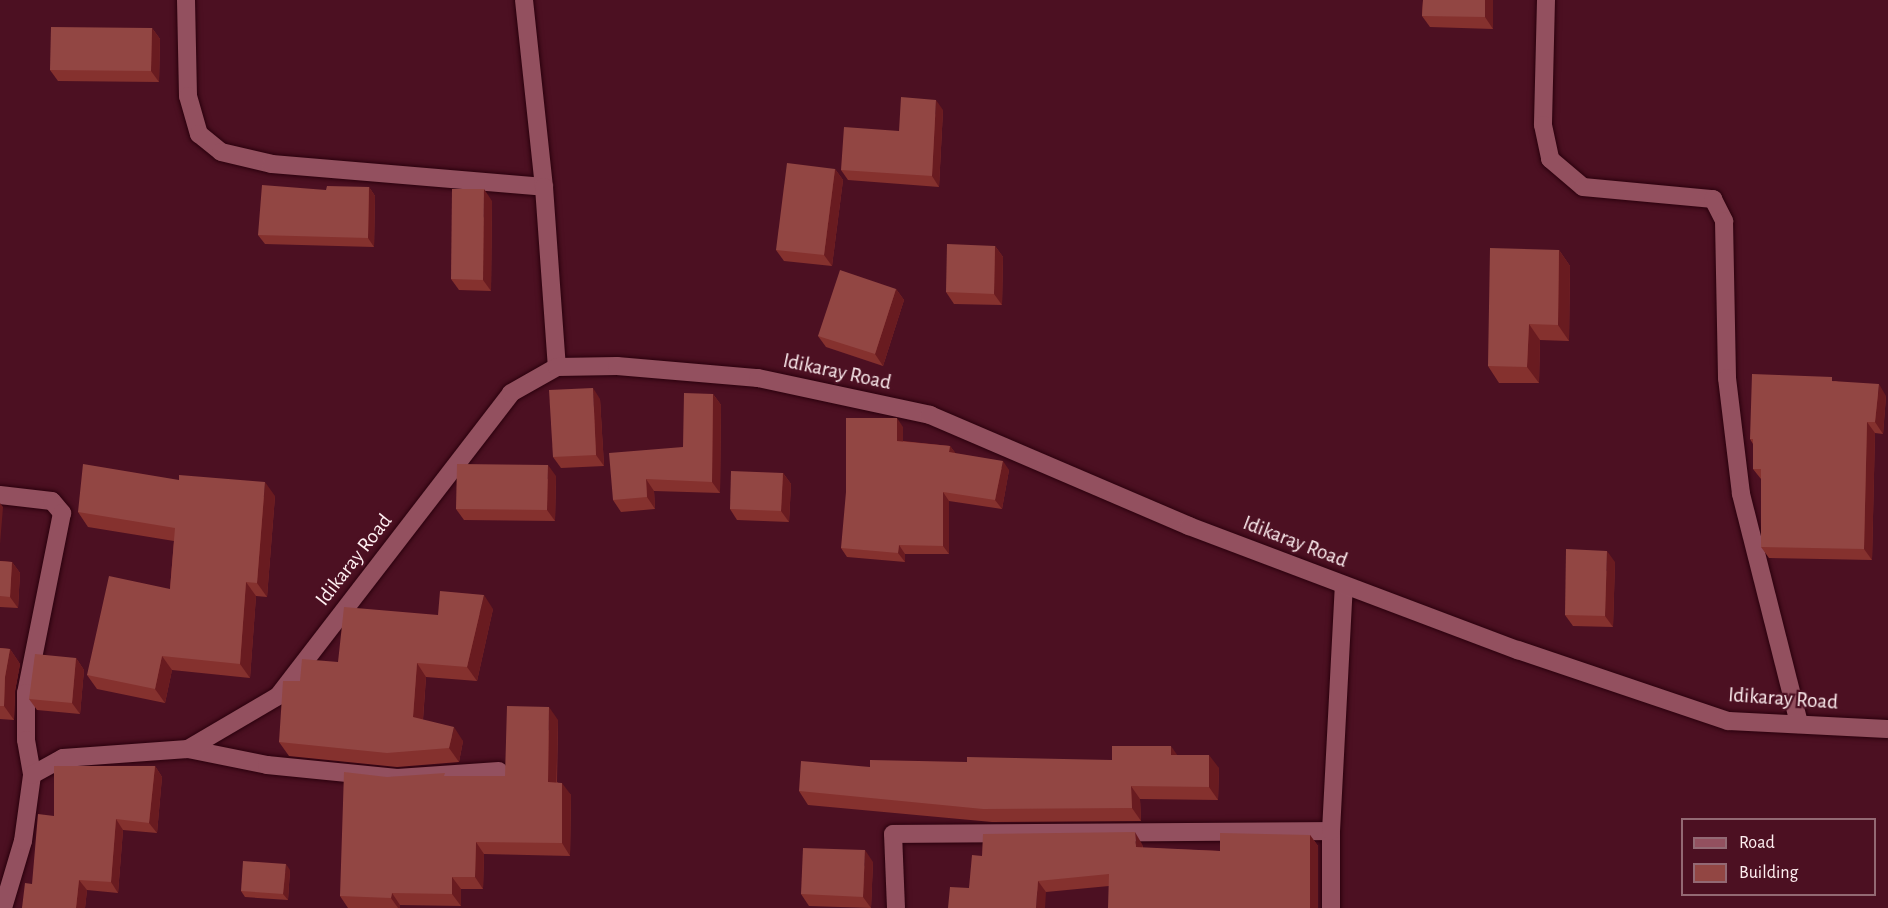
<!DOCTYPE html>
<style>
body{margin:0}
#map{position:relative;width:1888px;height:908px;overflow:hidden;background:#4c1022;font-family:"Alegreya Sans",sans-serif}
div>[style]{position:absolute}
.roads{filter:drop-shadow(0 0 2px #2a010d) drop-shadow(0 0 2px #2a010d)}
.street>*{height:18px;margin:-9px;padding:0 9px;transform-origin:9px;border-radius:9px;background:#93505f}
.secondary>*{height:18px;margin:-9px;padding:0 9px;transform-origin:9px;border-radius:9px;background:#93505f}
.wall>*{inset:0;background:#85312e}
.shaded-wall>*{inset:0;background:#691b20}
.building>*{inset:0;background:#924643}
span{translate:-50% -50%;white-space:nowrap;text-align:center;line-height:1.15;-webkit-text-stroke:4.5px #4c1022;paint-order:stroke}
.street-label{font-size:21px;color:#feeef0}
.legend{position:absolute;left:1681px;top:818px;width:195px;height:78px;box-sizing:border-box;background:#4c1022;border:2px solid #936974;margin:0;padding:8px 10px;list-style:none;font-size:18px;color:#feeef0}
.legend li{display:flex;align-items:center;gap:12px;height:30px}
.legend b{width:30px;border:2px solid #936974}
</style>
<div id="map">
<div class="roads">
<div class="street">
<i style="left:186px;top:0;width:96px;rotate:88.8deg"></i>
<i style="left:188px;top:96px;width:40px;rotate:74deg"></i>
<i style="left:199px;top:134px;width:28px;rotate:39deg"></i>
<i style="left:221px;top:152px;width:52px;rotate:13.2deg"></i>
<i style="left:272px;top:164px;width:273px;rotate:4.8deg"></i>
<i style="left:524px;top:0;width:188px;rotate:83.9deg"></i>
<i style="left:544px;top:187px;width:180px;rotate:85.9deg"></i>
<i style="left:1546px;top:0;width:125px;rotate:91.4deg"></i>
<i style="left:1543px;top:125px;width:35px;rotate:78deg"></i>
<i style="left:1550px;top:159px;width:43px;rotate:40.3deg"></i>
<i style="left:1583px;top:187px;width:131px;rotate:5.3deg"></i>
<i style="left:1713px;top:199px;width:25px;rotate:63deg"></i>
<i style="left:1724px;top:221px;width:157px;rotate:88.9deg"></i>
<i style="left:1727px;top:378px;width:117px;rotate:83.1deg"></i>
<i style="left:1741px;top:494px;width:237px;rotate:75.8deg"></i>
<i style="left:0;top:495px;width:52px;rotate:6.6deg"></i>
<i style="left:52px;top:501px;width:16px;rotate:50deg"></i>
<i style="left:62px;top:513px;width:184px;rotate:101.3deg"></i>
<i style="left:26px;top:693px;width:47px;rotate:90deg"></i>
<i style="left:26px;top:740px;width:36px;rotate:80deg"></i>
<i style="left:188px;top:749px;width:81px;rotate:11.4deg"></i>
<i style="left:267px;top:765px;width:131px;rotate:5.7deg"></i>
<i style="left:397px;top:778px;width:102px;rotate:-3.9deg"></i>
<i style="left:896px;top:908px;width:74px;rotate:-92.3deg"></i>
<i style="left:893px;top:834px;width:438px;rotate:-0.4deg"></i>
<i style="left:1331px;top:908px;width:77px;rotate:-90deg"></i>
<i style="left:1331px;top:831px;width:246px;rotate:-87deg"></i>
</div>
<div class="secondary">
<i style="left:3px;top:908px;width:70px;rotate:-73.4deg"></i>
<i style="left:23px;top:841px;width:67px;rotate:-82.2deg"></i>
<i style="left:32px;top:775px;width:35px;rotate:-29deg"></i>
<i style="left:63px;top:758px;width:125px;rotate:-4.1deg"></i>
<i style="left:188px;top:749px;width:104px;rotate:-30.5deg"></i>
<i style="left:278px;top:696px;width:382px;rotate:-52.4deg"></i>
<i style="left:511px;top:393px;width:53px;rotate:-29.5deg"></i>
<i style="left:557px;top:367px;width:60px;rotate:-1deg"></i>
<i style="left:617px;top:366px;width:142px;rotate:4.9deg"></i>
<i style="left:758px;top:378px;width:176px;rotate:12.1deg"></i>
<i style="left:930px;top:415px;width:282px;rotate:23.2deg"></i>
<i style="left:1189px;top:526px;width:352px;rotate:20.7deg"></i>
<i style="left:1518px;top:650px;width:222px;rotate:18.7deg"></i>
<i style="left:1728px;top:721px;width:160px;rotate:2.9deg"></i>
</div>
</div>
<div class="wall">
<i style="clip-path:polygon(1423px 0,1493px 0,1493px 29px,1430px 27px,1422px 16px)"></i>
<i style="clip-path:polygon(152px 28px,160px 39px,159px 82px,58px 81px,50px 70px)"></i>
<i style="clip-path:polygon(943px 110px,939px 187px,848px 180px,841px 170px)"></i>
<i style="clip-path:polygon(835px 169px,843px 180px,832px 266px,784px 261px,776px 250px)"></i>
<i style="clip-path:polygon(369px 187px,375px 196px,374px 247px,265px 244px,258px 235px)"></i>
<i style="clip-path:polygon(492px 201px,491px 291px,459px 290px,451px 279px)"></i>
<i style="clip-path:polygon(995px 246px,1003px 257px,1002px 305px,954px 304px,946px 292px)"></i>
<i style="clip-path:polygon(1559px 250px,1570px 266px,1569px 341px,1540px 340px,1539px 383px,1499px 383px,1488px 366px)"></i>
<i style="clip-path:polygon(896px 289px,904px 300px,883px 366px,826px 347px,818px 336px)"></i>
<i style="clip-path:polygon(1835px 381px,1886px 396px,1883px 434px,1875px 433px,1872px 560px,1769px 558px,1761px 547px,1761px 479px,1753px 469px,1753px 444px,1750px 439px)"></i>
<i style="clip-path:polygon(713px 394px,721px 405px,720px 493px,654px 491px,655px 509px,621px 512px,613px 500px,683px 447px)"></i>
<i style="clip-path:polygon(600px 399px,604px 466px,561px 468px,553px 457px)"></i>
<i style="clip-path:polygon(903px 427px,903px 441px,950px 446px,956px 454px,1009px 470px,1002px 509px,949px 501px,949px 554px,905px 554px,905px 562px,847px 557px,841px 548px)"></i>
<i style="clip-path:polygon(783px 473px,791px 484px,789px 522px,737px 520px,730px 509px)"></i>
<i style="clip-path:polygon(556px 476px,555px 521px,464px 520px,456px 509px)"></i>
<i style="clip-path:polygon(275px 496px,267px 597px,256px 596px,250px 678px,172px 670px,165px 703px,97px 689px,87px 675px,170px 589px,174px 541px,88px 527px,78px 512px)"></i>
<i style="clip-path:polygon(0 561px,12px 562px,20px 573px,18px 608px,0 607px)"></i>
<i style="clip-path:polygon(1615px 562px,1613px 627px,1573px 626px,1565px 615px)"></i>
<i style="clip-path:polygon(493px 609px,477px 681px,426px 677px,423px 720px,463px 741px,459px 762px,397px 767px,289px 756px,279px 742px,300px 681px,338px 662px)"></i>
<i style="clip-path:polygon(0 648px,10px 649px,20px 664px,15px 691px,14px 720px,0 719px)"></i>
<i style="clip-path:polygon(76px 658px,84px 670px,80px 714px,37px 710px,29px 699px)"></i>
<i style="clip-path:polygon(558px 720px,557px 782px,571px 795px,570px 856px,484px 854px,483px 889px,461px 889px,461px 906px,400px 905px,400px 908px,348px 908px,340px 896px,387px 777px,505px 776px)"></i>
<i style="clip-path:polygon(1177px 755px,1219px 768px,1218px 800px,1140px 799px,1141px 821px,992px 822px,808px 805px,799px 791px,870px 767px,1112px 760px)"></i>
<i style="clip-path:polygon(155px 766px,162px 777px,157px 833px,123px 830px,118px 893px,87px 890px,85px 908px,22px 908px,32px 884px)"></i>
<i style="clip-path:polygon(1310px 835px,1318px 846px,1109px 886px,1046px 892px,969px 888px,982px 856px,1142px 844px,1143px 848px,1220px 851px)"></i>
<i style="clip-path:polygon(873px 862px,871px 908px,809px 906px,801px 894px)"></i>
<i style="clip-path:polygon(290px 870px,288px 900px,245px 897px,241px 891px)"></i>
</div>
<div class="shaded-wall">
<i style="clip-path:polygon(1485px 0,1493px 0,1493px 29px,1485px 17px)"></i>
<i style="clip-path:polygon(152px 28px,160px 39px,159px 82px,151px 71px)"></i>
<i style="clip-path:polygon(936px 100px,943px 110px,939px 187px,932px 176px)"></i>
<i style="clip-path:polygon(835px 169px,843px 180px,832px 266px,824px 255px)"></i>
<i style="clip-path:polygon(369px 187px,375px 196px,374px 247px,368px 238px)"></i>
<i style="clip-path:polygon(484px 189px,492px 201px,491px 291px,483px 280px)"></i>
<i style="clip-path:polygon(995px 246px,1003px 257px,1002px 305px,994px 294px)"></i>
<i style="clip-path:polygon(1559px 250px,1570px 266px,1569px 341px,1558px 325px)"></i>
<i style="clip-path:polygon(896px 289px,904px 300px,883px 366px,875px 354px)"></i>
<i style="clip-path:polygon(1529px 324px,1540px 340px,1539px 383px,1527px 367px)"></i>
<i style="clip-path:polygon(1879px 384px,1886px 396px,1883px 434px,1875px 422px)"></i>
<i style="clip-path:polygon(593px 388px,600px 399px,604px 466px,596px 455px)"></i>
<i style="clip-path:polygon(713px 394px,721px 405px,720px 493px,712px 482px)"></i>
<i style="clip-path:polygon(897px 418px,903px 427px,903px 450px,897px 441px)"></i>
<i style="clip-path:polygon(1867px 422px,1875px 433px,1872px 560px,1864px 549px)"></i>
<i style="clip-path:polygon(950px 446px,956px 454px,949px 452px)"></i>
<i style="clip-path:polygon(1003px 461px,1009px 470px,1002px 509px,995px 500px)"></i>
<i style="clip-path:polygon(548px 465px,556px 476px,555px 521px,547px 510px)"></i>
<i style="clip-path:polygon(783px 473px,791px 484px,789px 522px,781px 511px)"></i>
<i style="clip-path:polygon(646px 479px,654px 491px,655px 509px,647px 497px)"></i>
<i style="clip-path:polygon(265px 482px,275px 496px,267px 597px,257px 583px)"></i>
<i style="clip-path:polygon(943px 492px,949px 501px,949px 554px,943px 546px)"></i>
<i style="clip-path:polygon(0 503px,3px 507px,0 544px)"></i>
<i style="clip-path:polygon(899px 545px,905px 554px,905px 562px,898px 553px)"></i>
<i style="clip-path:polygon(1607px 551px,1615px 562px,1613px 627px,1605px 616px)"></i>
<i style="clip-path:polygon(12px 562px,20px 573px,18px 608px,10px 597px)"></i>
<i style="clip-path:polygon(246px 582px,256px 596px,250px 678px,240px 664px)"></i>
<i style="clip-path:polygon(484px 595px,493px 609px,477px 681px,467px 667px)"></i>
<i style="clip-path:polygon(10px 649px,20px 664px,15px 691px,14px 720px,4px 706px,5px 677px)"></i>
<i style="clip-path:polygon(162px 656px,172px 670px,165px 703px,155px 689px)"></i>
<i style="clip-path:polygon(76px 658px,84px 670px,80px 714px,72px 703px)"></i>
<i style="clip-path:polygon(417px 663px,426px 677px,422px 731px,413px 717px)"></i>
<i style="clip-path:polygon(549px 707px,558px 720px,556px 795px,548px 782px)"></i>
<i style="clip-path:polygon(454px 727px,463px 741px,459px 762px,449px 748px)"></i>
<i style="clip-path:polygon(1171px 746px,1180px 759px,1171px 755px)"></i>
<i style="clip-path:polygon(1209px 755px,1219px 768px,1218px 800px,1209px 787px)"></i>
<i style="clip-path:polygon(155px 766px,162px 777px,157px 833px,149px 823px)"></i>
<i style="clip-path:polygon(562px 783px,571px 795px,570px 856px,562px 843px)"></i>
<i style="clip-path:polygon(1131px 786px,1140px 799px,1141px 821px,1132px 808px)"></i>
<i style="clip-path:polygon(116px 819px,123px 830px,118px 893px,111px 882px)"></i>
<i style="clip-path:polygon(1135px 832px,1142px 844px,1143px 858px,1136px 847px)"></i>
<i style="clip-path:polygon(1310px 835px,1318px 846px,1318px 908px,1310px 908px)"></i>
<i style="clip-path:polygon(476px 842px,484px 854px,483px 889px,475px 877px)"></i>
<i style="clip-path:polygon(865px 850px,873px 862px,871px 908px,863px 897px)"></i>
<i style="clip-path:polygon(286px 864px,290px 870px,288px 900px,283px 894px)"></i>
<i style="clip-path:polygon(452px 877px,461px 889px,461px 906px,452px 894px)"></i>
<i style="clip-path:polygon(79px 880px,87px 890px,85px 908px,76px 908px)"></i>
<i style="clip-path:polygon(1038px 881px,1046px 892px,1045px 908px,1036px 908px)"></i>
<i style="clip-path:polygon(392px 893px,400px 905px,400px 908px,398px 908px,391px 898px)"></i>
</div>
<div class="building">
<i style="clip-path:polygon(1423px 0,1485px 0,1485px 17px,1422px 16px)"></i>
<i style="clip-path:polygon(51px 27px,152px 28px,151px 71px,50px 70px)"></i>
<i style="clip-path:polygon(901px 97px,936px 100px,932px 176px,841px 170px,844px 127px,899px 131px)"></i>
<i style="clip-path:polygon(787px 163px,835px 169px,824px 255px,776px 250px)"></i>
<i style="clip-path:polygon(262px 185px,326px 190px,327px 186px,369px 187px,368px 238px,258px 235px)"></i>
<i style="clip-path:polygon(452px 189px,484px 189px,483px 280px,451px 279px)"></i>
<i style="clip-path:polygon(947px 244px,995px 246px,994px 294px,946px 292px)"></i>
<i style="clip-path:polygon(1490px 248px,1559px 250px,1558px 325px,1529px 324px,1527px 367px,1488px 366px)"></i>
<i style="clip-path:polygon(840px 270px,896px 289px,875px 354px,818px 336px)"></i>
<i style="clip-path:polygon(1752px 374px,1832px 377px,1832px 381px,1879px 384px,1875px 422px,1867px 422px,1864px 549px,1761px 547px,1761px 469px,1753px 469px,1753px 439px,1750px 439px)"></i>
<i style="clip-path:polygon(593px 388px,596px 455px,553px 457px,549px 390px)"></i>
<i style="clip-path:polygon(684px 393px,713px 394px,712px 482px,646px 479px,647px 497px,613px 500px,609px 453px,683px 447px)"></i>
<i style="clip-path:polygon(846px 418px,897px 418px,897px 441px,950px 446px,949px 452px,1003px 461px,995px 500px,943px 492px,943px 546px,899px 545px,898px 553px,841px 548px,846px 492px)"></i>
<i style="clip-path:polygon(83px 464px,179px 480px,179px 475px,265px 482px,257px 583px,246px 582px,240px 664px,162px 656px,155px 689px,87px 675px,109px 576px,170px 589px,175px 528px,78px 512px)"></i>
<i style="clip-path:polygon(457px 464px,548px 465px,547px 510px,456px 509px)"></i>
<i style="clip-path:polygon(731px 471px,783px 473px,781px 511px,730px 509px)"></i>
<i style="clip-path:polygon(1566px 549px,1607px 551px,1605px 616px,1565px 615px)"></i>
<i style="clip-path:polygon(0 561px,12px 562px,10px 597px,0 596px)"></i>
<i style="clip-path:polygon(440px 591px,484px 595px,467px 667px,417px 663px,413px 717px,454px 727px,449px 748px,387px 753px,279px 742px,283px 681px,300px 681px,302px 659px,338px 662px,344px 607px,438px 615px)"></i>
<i style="clip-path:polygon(0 648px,10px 649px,5px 677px,4px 706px,0 706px)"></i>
<i style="clip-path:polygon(35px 654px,76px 658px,72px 703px,29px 699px)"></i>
<i style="clip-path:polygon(507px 706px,549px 707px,548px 782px,562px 783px,562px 843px,476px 842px,475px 877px,452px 877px,452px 894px,392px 893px,391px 898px,340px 896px,344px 772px,387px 777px,445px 773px,444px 776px,505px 776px)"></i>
<i style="clip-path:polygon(1112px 746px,1171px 746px,1171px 755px,1209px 755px,1209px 787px,1131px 786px,1132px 808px,983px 809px,799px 791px,801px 761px,870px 767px,870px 760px,967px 762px,967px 757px,1112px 760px)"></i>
<i style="clip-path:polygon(54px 766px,155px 766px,149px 823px,116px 819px,111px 882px,79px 880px,76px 908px,22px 908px,25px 883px,32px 884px,38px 814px,54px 816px)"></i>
<i style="clip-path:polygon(1135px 832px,1136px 847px,1220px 851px,1220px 833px,1310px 835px,1310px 908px,1108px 908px,1109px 874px,1038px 881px,1036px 908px,948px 908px,950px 887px,969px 888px,972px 855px,982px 856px,983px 834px)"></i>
<i style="clip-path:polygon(803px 848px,865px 850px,863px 897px,801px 894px)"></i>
<i style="clip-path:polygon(243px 861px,286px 864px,283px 894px,241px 891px)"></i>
</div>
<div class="street-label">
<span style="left:837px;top:372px;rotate:12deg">Idikaray Road</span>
<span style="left:1295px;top:542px;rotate:21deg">Idikaray Road</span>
<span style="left:354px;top:560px;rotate:-52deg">Idikaray Road</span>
<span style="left:1783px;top:699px;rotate:4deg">Idikaray Road</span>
</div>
<ul class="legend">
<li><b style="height:8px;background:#93505f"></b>Road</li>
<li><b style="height:16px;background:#924643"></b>Building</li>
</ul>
</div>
